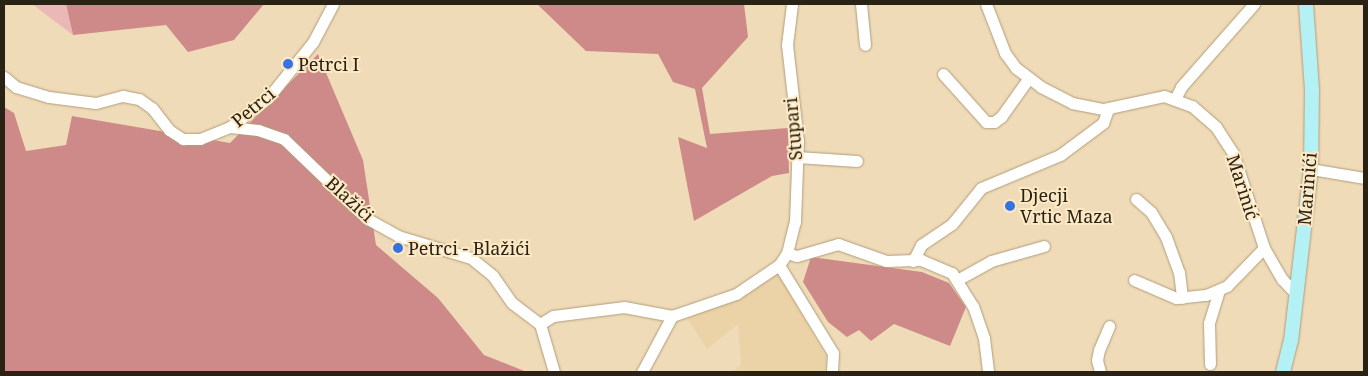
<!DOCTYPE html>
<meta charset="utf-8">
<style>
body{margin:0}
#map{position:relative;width:1368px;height:376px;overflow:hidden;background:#f0dbb8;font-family:"Noto Serif",serif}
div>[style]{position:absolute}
.built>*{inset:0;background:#ebd2a7}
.green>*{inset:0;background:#eab8b6}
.forest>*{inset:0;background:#ce8a88}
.roads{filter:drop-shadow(0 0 1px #b19d7b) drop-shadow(0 0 1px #b19d7b)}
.minor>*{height:11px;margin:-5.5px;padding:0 5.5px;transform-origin:5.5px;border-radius:5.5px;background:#fff}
.major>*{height:14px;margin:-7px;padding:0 7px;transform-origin:7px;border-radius:7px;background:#b3f1f5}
.dots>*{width:14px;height:14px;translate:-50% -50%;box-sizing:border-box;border:2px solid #fee9c5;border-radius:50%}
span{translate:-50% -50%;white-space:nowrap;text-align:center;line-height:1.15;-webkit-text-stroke:4px #fee9c5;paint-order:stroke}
.poi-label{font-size:18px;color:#2a2215}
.left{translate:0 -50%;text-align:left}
.street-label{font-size:18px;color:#2a2215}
.frame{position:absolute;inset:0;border:5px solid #2a2215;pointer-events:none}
</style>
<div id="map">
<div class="built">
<i style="clip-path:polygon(778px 273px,826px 357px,825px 372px,732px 372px,741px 365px,738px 324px,707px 349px,687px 318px,700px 308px,738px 297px)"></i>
</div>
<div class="green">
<i style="clip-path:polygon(32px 4px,66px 4px,73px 35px)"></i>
</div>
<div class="forest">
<i style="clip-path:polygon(66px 4px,264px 4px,234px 40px,188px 52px,166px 25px,73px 35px)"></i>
<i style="clip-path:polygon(537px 4px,744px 4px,748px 37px,702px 88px,710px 134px,788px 128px,789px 173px,772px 176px,694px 221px,678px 137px,707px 148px,695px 89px,673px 82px,658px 54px,586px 51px)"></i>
<i style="clip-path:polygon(318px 54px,363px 160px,376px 245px,438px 298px,484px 355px,527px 372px,4px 372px,4px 107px,14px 113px,26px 151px,66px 145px,72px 116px,230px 143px)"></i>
<i style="clip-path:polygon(811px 257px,922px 272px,949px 283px,966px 307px,950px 346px,894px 324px,871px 341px,859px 330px,847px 337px,828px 322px,803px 282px)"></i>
</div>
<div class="roads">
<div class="minor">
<i style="left:861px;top:4px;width:41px;rotate:84.4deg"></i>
<i style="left:986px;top:4px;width:53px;rotate:68.8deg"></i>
<i style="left:1005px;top:53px;width:19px;rotate:54deg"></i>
<i style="left:1016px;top:68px;width:31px;rotate:37deg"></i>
<i style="left:1041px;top:87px;width:35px;rotate:27deg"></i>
<i style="left:1072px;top:103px;width:33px;rotate:11deg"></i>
<i style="left:1104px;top:109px;width:61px;rotate:-12.2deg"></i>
<i style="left:1164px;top:96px;width:30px;rotate:20deg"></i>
<i style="left:1192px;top:106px;width:32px;rotate:41deg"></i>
<i style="left:1216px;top:127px;width:31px;rotate:57deg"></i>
<i style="left:1233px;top:153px;width:100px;rotate:71.9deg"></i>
<i style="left:1264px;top:248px;width:36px;rotate:60deg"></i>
<i style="left:1282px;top:279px;width:21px;rotate:47deg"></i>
<i style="left:943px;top:74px;width:64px;rotate:48.1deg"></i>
<i style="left:986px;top:122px;width:8px"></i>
<i style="left:994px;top:122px;width:9px;rotate:-36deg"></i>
<i style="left:1001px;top:117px;width:47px;rotate:-54.6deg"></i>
<i style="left:4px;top:77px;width:16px;rotate:40deg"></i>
<i style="left:16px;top:87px;width:34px;rotate:17deg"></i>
<i style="left:49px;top:97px;width:47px;rotate:7.3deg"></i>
<i style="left:96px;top:103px;width:28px;rotate:-15deg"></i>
<i style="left:123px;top:96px;width:16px;rotate:11deg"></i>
<i style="left:139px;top:99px;width:16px;rotate:35deg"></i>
<i style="left:152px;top:108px;width:28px;rotate:52deg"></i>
<i style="left:169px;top:130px;width:17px;rotate:33deg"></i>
<i style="left:183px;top:139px;width:17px"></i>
<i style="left:200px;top:139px;width:32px;rotate:-22deg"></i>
<i style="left:230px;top:127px;width:48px;rotate:-37.3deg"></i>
<i style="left:268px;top:98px;width:72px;rotate:-51.2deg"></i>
<i style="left:313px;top:42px;width:43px;rotate:-62.2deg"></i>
<i style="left:1175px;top:99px;width:13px;rotate:-63deg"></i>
<i style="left:1181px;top:87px;width:111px;rotate:-48.7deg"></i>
<i style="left:230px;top:127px;width:28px;rotate:6deg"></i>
<i style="left:258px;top:130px;width:28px;rotate:19deg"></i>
<i style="left:284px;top:139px;width:114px;rotate:43.9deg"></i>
<i style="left:366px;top:218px;width:37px;rotate:29deg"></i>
<i style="left:398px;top:236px;width:76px;rotate:16.8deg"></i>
<i style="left:471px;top:258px;width:28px;rotate:39deg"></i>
<i style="left:493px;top:276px;width:33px;rotate:55deg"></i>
<i style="left:512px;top:303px;width:35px;rotate:37deg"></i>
<i style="left:540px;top:324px;width:50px;rotate:73.7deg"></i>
<i style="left:797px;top:157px;width:60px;rotate:3.8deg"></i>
<i style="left:1311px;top:169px;width:54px;rotate:9.6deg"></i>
<i style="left:1136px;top:199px;width:20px;rotate:41deg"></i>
<i style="left:1151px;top:212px;width:29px;rotate:59deg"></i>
<i style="left:1166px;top:237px;width:37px;rotate:70deg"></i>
<i style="left:1179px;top:272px;width:26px;rotate:83deg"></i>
<i style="left:787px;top:253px;width:10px;rotate:17deg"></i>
<i style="left:797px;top:256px;width:43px;rotate:-16.3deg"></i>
<i style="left:838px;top:244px;width:51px;rotate:19.5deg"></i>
<i style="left:886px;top:261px;width:35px;rotate:-2deg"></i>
<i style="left:921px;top:260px;width:34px;rotate:23deg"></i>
<i style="left:952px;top:273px;width:39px;rotate:58deg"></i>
<i style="left:973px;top:306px;width:34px;rotate:71deg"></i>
<i style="left:984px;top:338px;width:34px;rotate:83deg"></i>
<i style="left:913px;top:261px;width:18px;rotate:-63deg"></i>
<i style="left:921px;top:245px;width:37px;rotate:-34deg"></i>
<i style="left:952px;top:224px;width:46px;rotate:-51.1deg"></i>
<i style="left:981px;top:188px;width:86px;rotate:-22.7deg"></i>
<i style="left:1060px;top:155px;width:54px;rotate:-36.7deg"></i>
<i style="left:1103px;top:123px;width:15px;rotate:-70deg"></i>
<i style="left:779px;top:265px;width:103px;rotate:58.5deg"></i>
<i style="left:833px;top:353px;width:19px;rotate:93deg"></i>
<i style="left:957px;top:280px;width:39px;rotate:-29deg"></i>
<i style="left:991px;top:261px;width:55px;rotate:-15.8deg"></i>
<i style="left:1134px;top:280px;width:46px;rotate:23.2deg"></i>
<i style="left:1176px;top:298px;width:30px;rotate:-6deg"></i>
<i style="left:1206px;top:295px;width:23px;rotate:-23deg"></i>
<i style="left:1227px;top:286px;width:53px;rotate:-45.8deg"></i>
<i style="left:540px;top:324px;width:15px;rotate:-32deg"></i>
<i style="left:553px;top:316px;width:72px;rotate:-7.2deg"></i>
<i style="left:624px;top:307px;width:49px;rotate:10.6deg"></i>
<i style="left:672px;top:316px;width:68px;rotate:-19deg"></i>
<i style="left:736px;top:294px;width:52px;rotate:-34deg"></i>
<i style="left:779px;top:265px;width:14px;rotate:-56deg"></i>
<i style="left:787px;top:253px;width:32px;rotate:-76deg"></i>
<i style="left:795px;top:222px;width:81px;rotate:-87.9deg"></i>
<i style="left:798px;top:141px;width:97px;rotate:-96.5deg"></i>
<i style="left:787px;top:45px;width:41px;rotate:-83deg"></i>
<i style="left:1210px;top:364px;width:41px;rotate:-91.4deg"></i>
<i style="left:1209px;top:323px;width:34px;rotate:-73deg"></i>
<i style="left:642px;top:372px;width:64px;rotate:-61.8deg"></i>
<i style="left:1100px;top:372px;width:12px;rotate:-104deg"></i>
<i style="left:1097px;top:360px;width:10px;rotate:-79deg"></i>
<i style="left:1099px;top:350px;width:26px;rotate:-67deg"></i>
</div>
<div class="major">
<i style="left:1283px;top:372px;width:32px;rotate:-76deg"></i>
<i style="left:1291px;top:341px;width:173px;rotate:-83.4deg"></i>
<i style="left:1311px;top:169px;width:79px;rotate:-89.3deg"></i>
<i style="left:1312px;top:90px;width:86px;rotate:-94deg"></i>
</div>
</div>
<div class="dots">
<i style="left:288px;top:64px;background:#3473e1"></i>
<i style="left:1010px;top:206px;background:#3473e1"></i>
<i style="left:398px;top:248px;background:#3473e1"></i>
</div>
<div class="poi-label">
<span class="left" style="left:298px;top:64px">Petrci I</span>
<span class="left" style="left:1020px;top:206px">Djecji<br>Vrtic Maza</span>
<span class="left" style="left:408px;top:248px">Petrci - Blažići</span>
</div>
<div class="street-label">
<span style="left:253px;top:107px;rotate:-40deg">Petrci</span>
<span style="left:793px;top:129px;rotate:-95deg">Stupari</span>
<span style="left:1243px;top:187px;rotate:72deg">Marinić</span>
<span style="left:1307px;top:189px;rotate:-85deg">Marinići</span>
<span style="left:350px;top:199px;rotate:42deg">Blažići</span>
</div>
<div class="frame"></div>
</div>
